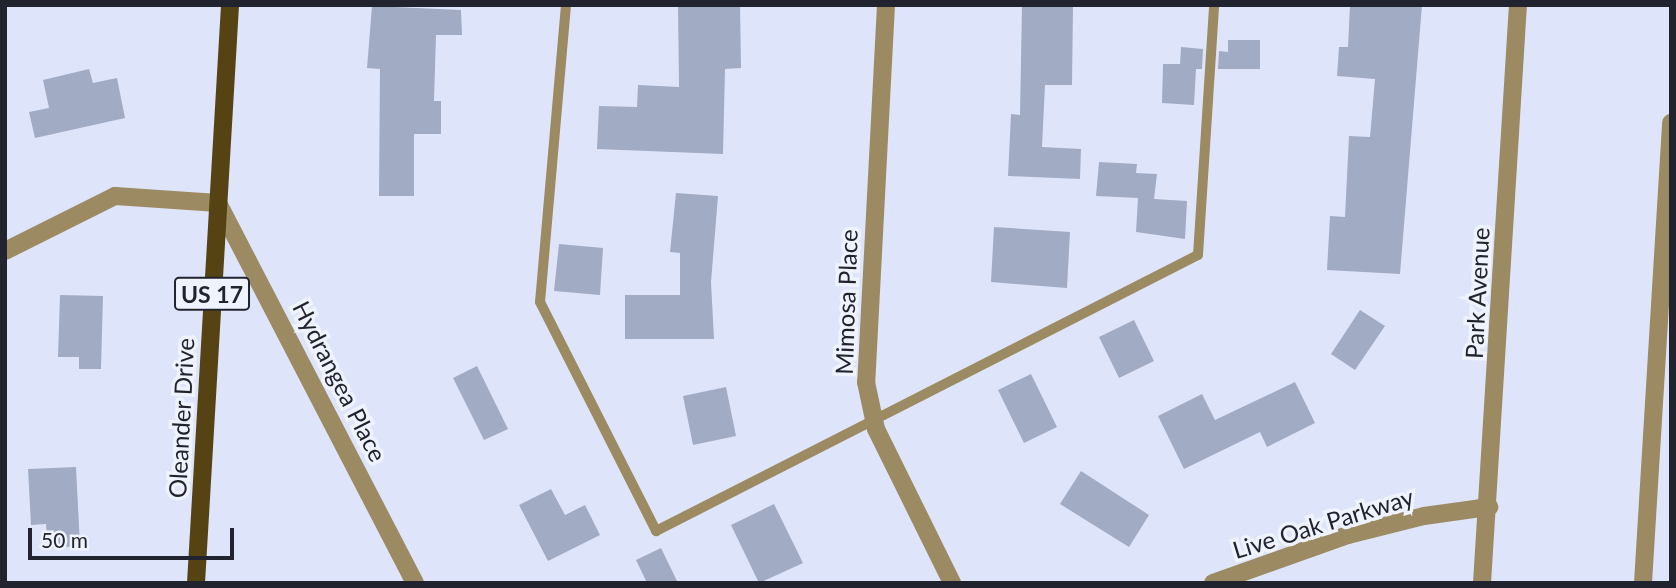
<!DOCTYPE html>
<style>
body{margin:0}
#map{position:relative;width:1676px;height:588px;overflow:hidden;background:#dee5fb;font-family:Lato,sans-serif}
div>[style]{position:absolute}
.building>*{inset:0;background:#a2abc4}
.service>*{height:10px;margin:-5px;padding:0 5px;transform-origin:5px;border-radius:5px;background:#9c8b62}
.minor>*{height:18px;margin:-9px;padding:0 9px;transform-origin:9px;border-radius:9px;background:#9c8b62}
.primary>*{height:18px;margin:-9px;padding:0 9px;transform-origin:9px;border-radius:9px;background:#554313}
span{translate:-50% -50%;white-space:nowrap;text-align:center;line-height:1.15;-webkit-text-stroke:7px #eff3fe;paint-order:stroke}
.shield-label span{padding:2px 5px;background:#eff3fe;border:2px solid;border-radius:5px;-webkit-text-stroke-width:0}
.shield-label{font-size:23px;color:#21242e;font-weight:700}
.street-label{font-size:24px;color:#21242e}
.frame{position:absolute;inset:0;border:7px solid #21242e;pointer-events:none}
.scale{position:absolute;left:28px;top:528px;width:206px;height:32px;box-sizing:border-box;border:4px solid #21242e;border-top:0;padding-left:9px;font-size:21px;line-height:24px;white-space:nowrap;color:#21242e;-webkit-text-stroke:5px #eff3fe;paint-order:stroke}
</style>
<div id="map">
<div class="building">
<i style="clip-path:polygon(678px 5px,740px 5px,741px 68px,725px 69px,723px 154px,597px 149px,599px 106px,637px 107px,638px 85px,679px 87px)"></i>
<i style="clip-path:polygon(1022px 5px,1073px 5px,1072px 85px,1045px 85px,1042px 147px,1081px 149px,1080px 179px,1008px 176px,1011px 114px,1020px 115px)"></i>
<i style="clip-path:polygon(1350px 5px,1422px 5px,1400px 274px,1327px 270px,1330px 216px,1345px 217px,1349px 136px,1370px 137px,1375px 79px,1337px 76px,1339px 47px,1348px 47px)"></i>
<i style="clip-path:polygon(372px 6px,461px 10px,462px 35px,436px 35px,434px 101px,441px 101px,441px 134px,414px 134px,414px 196px,379px 196px,380px 69px,367px 68px)"></i>
<i style="clip-path:polygon(1228px 40px,1260px 40px,1260px 69px,1218px 69px,1219px 51px,1228px 52px)"></i>
<i style="clip-path:polygon(1181px 47px,1203px 49px,1202px 69px,1196px 69px,1194px 105px,1162px 103px,1163px 64px,1180px 64px)"></i>
<i style="clip-path:polygon(89px 69px,93px 83px,117px 78px,125px 118px,35px 138px,29px 112px,49px 108px,43px 80px)"></i>
<i style="clip-path:polygon(1099px 162px,1137px 164px,1136px 173px,1157px 174px,1154px 199px,1187px 201px,1185px 239px,1136px 232px,1138px 198px,1096px 196px)"></i>
<i style="clip-path:polygon(676px 193px,718px 196px,711px 282px,714px 339px,625px 339px,625px 295px,680px 295px,680px 253px,670px 252px)"></i>
<i style="clip-path:polygon(994px 227px,1070px 232px,1067px 288px,991px 282px)"></i>
<i style="clip-path:polygon(559px 244px,603px 248px,600px 295px,554px 291px)"></i>
<i style="clip-path:polygon(60px 295px,103px 296px,101px 369px,79px 369px,79px 357px,58px 357px)"></i>
<i style="clip-path:polygon(1360px 310px,1385px 326px,1355px 370px,1331px 354px)"></i>
<i style="clip-path:polygon(1134px 320px,1154px 361px,1119px 378px,1099px 337px)"></i>
<i style="clip-path:polygon(477px 366px,508px 429px,484px 440px,453px 378px)"></i>
<i style="clip-path:polygon(1031px 374px,1057px 427px,1024px 443px,998px 390px)"></i>
<i style="clip-path:polygon(1295px 382px,1315px 423px,1267px 447px,1260px 432px,1184px 469px,1158px 416px,1202px 394px,1215px 420px)"></i>
<i style="clip-path:polygon(726px 387px,736px 436px,693px 445px,683px 396px)"></i>
<i style="clip-path:polygon(76px 467px,80px 546px,48px 548px,46px 524px,31px 525px,28px 469px)"></i>
<i style="clip-path:polygon(1081px 471px,1149px 515px,1129px 547px,1060px 504px)"></i>
<i style="clip-path:polygon(551px 489px,565px 515px,585px 505px,600px 535px,548px 561px,519px 505px)"></i>
<i style="clip-path:polygon(774px 504px,803px 563px,759px 583px,731px 525px)"></i>
<i style="clip-path:polygon(661px 548px,678px 583px,647px 583px,636px 560px)"></i>
</div>
<div class="service">
<i style="left:566px;top:5px;width:298px;rotate:95deg"></i>
<i style="left:540px;top:302px;width:257px;rotate:63.1deg"></i>
<i style="left:656px;top:531px;width:608px;rotate:-26.99deg"></i>
<i style="left:1198px;top:255px;width:251px;rotate:-86.3deg"></i>
</div>
<div class="minor">
<i style="left:886px;top:5px;width:378px;rotate:93deg"></i>
<i style="left:866px;top:382px;width:48px;rotate:78deg"></i>
<i style="left:876px;top:429px;width:172px;rotate:63.7deg"></i>
<i style="left:5px;top:251px;width:123px;rotate:-26.6deg"></i>
<i style="left:115px;top:196px;width:103px;rotate:3.9deg"></i>
<i style="left:218px;top:203px;width:428px;rotate:62.6deg"></i>
<i style="left:1213px;top:583px;width:143px;rotate:-19.6deg"></i>
<i style="left:1348px;top:535px;width:78px;rotate:-14deg"></i>
<i style="left:1424px;top:516px;width:66px;rotate:-7.9deg"></i>
<i style="left:1482px;top:583px;width:579px;rotate:-86.44deg"></i>
<i style="left:1643px;top:583px;width:461px;rotate:-86.5deg"></i>
</div>
<div class="primary">
<i style="left:196px;top:583px;width:579px;rotate:-86.63deg"></i>
</div>
<div class="shield-label">
<span style="left:212px;top:294px">US 17</span>
</div>
<div class="street-label">
<span style="left:1477px;top:293px;rotate:-87deg">Park Avenue</span>
<span style="left:846px;top:302px;rotate:-88deg">Mimosa Place</span>
<span style="left:340px;top:381px;rotate:63deg">Hydrangea Place</span>
<span style="left:181px;top:418px;rotate:-87deg">Oleander Drive</span>
<span style="left:1323px;top:523px;rotate:-17deg">Live Oak Parkway</span>
</div>
<div class="frame"></div>
<div class="scale">50 m</div>
</div>
